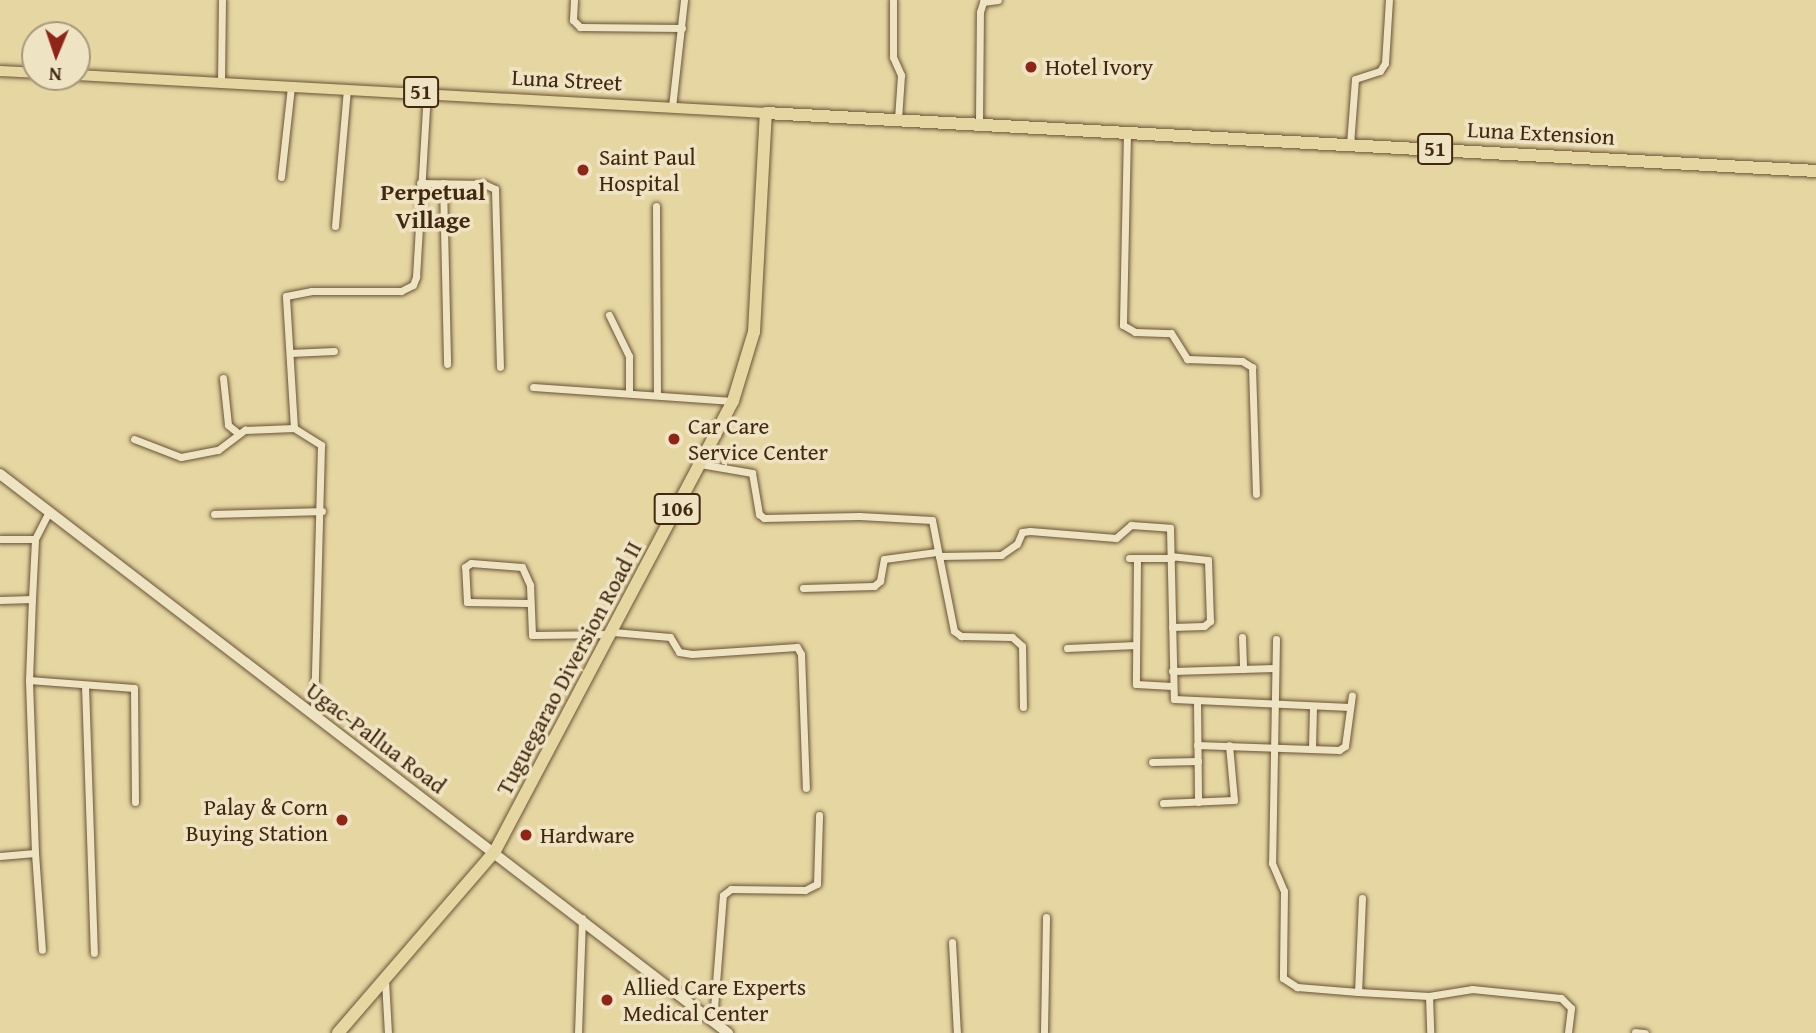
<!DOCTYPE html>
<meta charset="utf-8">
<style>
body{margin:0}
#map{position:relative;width:1816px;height:1033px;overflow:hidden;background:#e5d6a2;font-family:"Gentium Book Plus",serif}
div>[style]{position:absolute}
.roads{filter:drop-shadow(0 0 2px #6b5335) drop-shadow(0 0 2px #6b5335)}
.street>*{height:7px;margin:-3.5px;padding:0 3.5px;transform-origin:3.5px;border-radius:3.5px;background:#eee4c3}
.secondary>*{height:10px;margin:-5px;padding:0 5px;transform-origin:5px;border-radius:5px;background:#eee4c3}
.primary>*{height:10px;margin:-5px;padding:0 5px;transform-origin:5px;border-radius:5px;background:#e5d6a2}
.highway>*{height:12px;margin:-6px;padding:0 6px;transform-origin:6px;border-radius:6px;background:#e5d6a2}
.dots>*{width:19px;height:19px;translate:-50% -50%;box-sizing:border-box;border:4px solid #eee4c3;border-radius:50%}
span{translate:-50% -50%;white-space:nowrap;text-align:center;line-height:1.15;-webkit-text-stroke:7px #eee4c3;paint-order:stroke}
.shield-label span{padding:2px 5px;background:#eee4c3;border:2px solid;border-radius:5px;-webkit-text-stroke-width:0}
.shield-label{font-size:21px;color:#422711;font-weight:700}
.poi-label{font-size:23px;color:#422711}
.left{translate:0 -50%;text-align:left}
.right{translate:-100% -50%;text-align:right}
.street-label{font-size:23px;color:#422711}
.neighbourhood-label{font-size:24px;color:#422711;font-weight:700}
.north{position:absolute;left:21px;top:21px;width:70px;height:70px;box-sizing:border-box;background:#eee4c3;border:2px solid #a9987c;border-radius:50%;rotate:182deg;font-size:19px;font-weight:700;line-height:28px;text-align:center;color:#422711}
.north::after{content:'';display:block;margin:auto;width:24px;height:32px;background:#8f2418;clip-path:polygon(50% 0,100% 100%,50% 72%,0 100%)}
</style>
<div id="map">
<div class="roads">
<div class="street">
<i style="left:574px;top:0;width:20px;rotate:93deg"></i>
<i style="left:573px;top:20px;width:10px;rotate:45deg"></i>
<i style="left:580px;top:27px;width:102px;rotate:0.6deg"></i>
<i style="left:893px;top:0;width:57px;rotate:90deg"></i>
<i style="left:893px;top:57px;width:20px;rotate:66deg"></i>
<i style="left:901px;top:75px;width:44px;rotate:93.9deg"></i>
<i style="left:221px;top:82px;width:82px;rotate:-89.3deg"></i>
<i style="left:672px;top:107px;width:108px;rotate:-83.6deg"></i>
<i style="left:979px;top:122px;width:110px;rotate:-89.5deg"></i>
<i style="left:980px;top:12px;width:10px;rotate:-73deg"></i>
<i style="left:983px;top:2px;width:15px;rotate:-8deg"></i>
<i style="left:1127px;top:132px;width:193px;rotate:91.2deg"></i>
<i style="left:1123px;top:325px;width:14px;rotate:30deg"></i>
<i style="left:1135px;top:332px;width:36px;rotate:2deg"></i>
<i style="left:1171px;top:333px;width:31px;rotate:58deg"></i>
<i style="left:1187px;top:359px;width:55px;rotate:2.1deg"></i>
<i style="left:1242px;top:361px;width:12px;rotate:31deg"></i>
<i style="left:1252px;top:367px;width:127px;rotate:88.2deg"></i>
<i style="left:1350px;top:144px;width:65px;rotate:-85.6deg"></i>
<i style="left:1355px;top:79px;width:26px;rotate:-18deg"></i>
<i style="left:1380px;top:71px;width:9px;rotate:-58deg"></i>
<i style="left:1385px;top:63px;width:63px;rotate:-86.4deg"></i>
<i style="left:281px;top:177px;width:92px;rotate:-83.7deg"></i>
<i style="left:420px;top:183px;width:64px;rotate:0.9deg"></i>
<i style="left:484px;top:184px;width:12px;rotate:24deg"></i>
<i style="left:495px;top:189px;width:178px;rotate:88.4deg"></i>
<i style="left:443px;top:183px;width:181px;rotate:88.7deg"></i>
<i style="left:656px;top:206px;width:189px;rotate:89.7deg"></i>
<i style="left:335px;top:226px;width:138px;rotate:-85deg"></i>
<i style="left:609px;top:315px;width:46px;rotate:64deg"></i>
<i style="left:629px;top:356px;width:37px;rotate:90deg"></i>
<i style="left:290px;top:353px;width:44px;rotate:-2.6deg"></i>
<i style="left:223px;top:378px;width:47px;rotate:83.9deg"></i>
<i style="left:228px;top:425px;width:13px;rotate:39deg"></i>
<i style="left:533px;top:387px;width:200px;rotate:4deg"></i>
<i style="left:294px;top:428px;width:132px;rotate:-93.5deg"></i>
<i style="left:286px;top:296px;width:25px;rotate:-11deg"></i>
<i style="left:311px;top:291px;width:90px"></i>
<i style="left:401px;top:291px;width:13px;rotate:-27deg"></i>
<i style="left:413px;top:285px;width:9px;rotate:-69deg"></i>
<i style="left:416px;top:277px;width:184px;rotate:-86.6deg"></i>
<i style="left:134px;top:439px;width:50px;rotate:21deg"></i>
<i style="left:181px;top:457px;width:38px;rotate:-11deg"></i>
<i style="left:218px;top:450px;width:34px;rotate:-37deg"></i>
<i style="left:245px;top:430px;width:49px;rotate:-2.3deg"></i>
<i style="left:294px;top:428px;width:32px;rotate:32deg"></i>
<i style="left:321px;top:445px;width:271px;rotate:91.5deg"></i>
<i style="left:700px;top:464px;width:53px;rotate:9.8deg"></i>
<i style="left:752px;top:473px;width:42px;rotate:80.3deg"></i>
<i style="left:759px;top:514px;width:6px;rotate:39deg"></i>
<i style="left:764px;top:518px;width:95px;rotate:-1.2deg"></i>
<i style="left:859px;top:516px;width:73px;rotate:3.1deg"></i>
<i style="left:932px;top:520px;width:37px;rotate:79deg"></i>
<i style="left:939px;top:556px;width:62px;rotate:-0.9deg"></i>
<i style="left:1001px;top:555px;width:19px;rotate:-35deg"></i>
<i style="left:1017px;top:544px;width:13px;rotate:-67deg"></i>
<i style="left:1022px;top:532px;width:8px;rotate:-7deg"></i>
<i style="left:1030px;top:531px;width:86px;rotate:4.7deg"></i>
<i style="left:1116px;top:538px;width:20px;rotate:-41deg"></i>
<i style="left:1131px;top:525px;width:39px;rotate:4deg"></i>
<i style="left:1170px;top:528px;width:171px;rotate:88.7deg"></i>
<i style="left:1174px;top:699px;width:176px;rotate:2.6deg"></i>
<i style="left:214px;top:514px;width:108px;rotate:-1.6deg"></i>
<i style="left:0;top:539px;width:35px"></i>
<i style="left:939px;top:556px;width:76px;rotate:78.7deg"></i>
<i style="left:954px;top:631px;width:9px;rotate:36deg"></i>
<i style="left:961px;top:636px;width:51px;rotate:1.1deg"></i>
<i style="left:1012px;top:637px;width:13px;rotate:42deg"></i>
<i style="left:1022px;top:646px;width:61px;rotate:89.1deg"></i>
<i style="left:1129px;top:558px;width:43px"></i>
<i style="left:1137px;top:558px;width:126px;rotate:90.5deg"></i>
<i style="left:1136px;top:684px;width:36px;rotate:3deg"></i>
<i style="left:803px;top:588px;width:71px;rotate:-1.6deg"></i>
<i style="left:874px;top:586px;width:8px;rotate:-40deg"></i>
<i style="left:880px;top:581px;width:22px;rotate:-80deg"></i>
<i style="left:884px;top:559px;width:53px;rotate:-7.5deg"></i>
<i style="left:0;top:600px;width:32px;rotate:-2deg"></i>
<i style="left:529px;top:603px;width:62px;rotate:-179.1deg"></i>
<i style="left:467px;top:602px;width:35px;rotate:-93deg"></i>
<i style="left:465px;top:567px;width:7px;rotate:-34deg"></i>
<i style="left:471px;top:563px;width:51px;rotate:4.5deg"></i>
<i style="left:522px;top:567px;width:20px;rotate:66deg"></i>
<i style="left:530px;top:585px;width:50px;rotate:87.7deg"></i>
<i style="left:532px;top:635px;width:79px;rotate:-0.7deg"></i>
<i style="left:1172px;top:627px;width:32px;rotate:-2deg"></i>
<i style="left:1204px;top:626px;width:8px;rotate:-40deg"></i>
<i style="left:1210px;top:621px;width:61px;rotate:-91.9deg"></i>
<i style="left:1208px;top:560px;width:36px;rotate:-174deg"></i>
<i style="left:613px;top:632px;width:57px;rotate:5deg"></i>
<i style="left:670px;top:637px;width:17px;rotate:59deg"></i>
<i style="left:679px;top:652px;width:13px;rotate:9deg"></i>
<i style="left:692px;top:654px;width:105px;rotate:-3.8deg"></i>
<i style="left:797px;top:647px;width:8px;rotate:60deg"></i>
<i style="left:801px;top:654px;width:134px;rotate:87.9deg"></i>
<i style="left:1242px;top:637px;width:32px;rotate:88deg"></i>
<i style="left:1276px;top:639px;width:224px;rotate:91deg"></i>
<i style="left:1272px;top:863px;width:30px;rotate:67deg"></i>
<i style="left:1284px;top:891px;width:87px;rotate:90.7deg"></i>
<i style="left:1283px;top:978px;width:17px;rotate:33deg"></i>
<i style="left:1297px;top:987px;width:61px;rotate:4.7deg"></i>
<i style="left:1067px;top:648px;width:69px;rotate:-2.5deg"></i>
<i style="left:1172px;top:671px;width:103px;rotate:-1.7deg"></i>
<i style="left:29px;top:680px;width:105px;rotate:4.4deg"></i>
<i style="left:134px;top:688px;width:114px;rotate:89.5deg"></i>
<i style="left:85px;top:685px;width:268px;rotate:88.1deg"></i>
<i style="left:1197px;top:701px;width:101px;rotate:89.4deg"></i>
<i style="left:1197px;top:745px;width:142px;rotate:2deg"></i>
<i style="left:1339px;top:750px;width:7px;rotate:-34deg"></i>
<i style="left:1345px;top:746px;width:51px;rotate:-82.2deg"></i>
<i style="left:1312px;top:748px;width:41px;rotate:-88.6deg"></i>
<i style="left:1152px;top:762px;width:46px;rotate:-1.2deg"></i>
<i style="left:1163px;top:803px;width:71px;rotate:-2.4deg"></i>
<i style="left:1234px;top:800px;width:55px;rotate:-95.2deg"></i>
<i style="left:35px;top:853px;width:97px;rotate:85.9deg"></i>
<i style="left:0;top:856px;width:35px;rotate:-5deg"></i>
<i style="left:35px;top:853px;width:173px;rotate:-92deg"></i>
<i style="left:29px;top:680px;width:81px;rotate:-87.9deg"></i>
<i style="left:32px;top:599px;width:60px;rotate:-87.1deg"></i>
<i style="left:35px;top:539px;width:31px;rotate:-63deg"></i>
<i style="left:1362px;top:898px;width:94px;rotate:92.4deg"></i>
<i style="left:1358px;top:992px;width:71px;rotate:3.2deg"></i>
<i style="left:1429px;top:996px;width:44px;rotate:-9.2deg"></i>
<i style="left:1472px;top:989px;width:89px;rotate:5.8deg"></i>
<i style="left:1561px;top:998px;width:14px;rotate:45deg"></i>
<i style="left:1571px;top:1008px;width:25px;rotate:97deg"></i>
<i style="left:952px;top:942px;width:91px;rotate:86.9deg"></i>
<i style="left:385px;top:980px;width:53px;rotate:86.8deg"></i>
<i style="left:1429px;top:996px;width:37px;rotate:88deg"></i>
<i style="left:713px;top:1021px;width:126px;rotate:-85.5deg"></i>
<i style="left:723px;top:895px;width:10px;rotate:-37deg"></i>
<i style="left:731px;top:889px;width:74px;rotate:0.8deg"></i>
<i style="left:805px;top:890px;width:13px;rotate:-27deg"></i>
<i style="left:817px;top:884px;width:69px;rotate:-88.3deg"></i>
<i style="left:1635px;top:1032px;width:10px;rotate:6deg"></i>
<i style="left:578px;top:1033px;width:115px;rotate:-88deg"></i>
<i style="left:1044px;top:1033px;width:116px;rotate:-89deg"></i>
</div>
<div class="secondary">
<i style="left:0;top:474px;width:918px;rotate:37.52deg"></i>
</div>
<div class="primary">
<i style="left:0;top:71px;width:35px;rotate:3deg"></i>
<i style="left:77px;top:75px;width:690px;rotate:3.16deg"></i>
</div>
<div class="highway">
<i style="left:338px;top:1033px;width:240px;rotate:-49.2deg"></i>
<i style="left:495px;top:851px;width:509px;rotate:-62.13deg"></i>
<i style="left:733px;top:401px;width:72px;rotate:-73.1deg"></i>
<i style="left:754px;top:332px;width:219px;rotate:-86.9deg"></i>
<i style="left:766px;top:113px;width:1052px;rotate:3.16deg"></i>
</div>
</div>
<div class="dots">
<i style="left:1031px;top:67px;background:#8f2418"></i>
<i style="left:583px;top:170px;background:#8f2418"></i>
<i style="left:674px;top:439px;background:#8f2418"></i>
<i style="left:342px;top:820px;background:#8f2418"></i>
<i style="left:526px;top:835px;background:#8f2418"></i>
<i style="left:607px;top:1000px;background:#8f2418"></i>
</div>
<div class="shield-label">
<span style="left:421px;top:92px">51</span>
<span style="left:1435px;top:149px">51</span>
<span style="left:677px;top:509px">106</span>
</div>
<div class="poi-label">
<span class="left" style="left:1045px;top:67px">Hotel Ivory</span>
<span class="left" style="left:599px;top:170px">Saint Paul<br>Hospital</span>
<span class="left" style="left:688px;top:439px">Car Care<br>Service Center</span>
<span class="right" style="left:328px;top:820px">Palay &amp; Corn<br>Buying Station</span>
<span class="left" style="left:540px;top:835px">Hardware</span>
<span class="left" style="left:623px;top:1000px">Allied Care Experts<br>Medical Center</span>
</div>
<div class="street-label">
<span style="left:567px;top:80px;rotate:3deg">Luna Street</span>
<span style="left:1541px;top:133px;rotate:3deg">Luna Extension</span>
<span style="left:569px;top:668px;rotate:-62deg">Tuguegarao Diversion Road Ⅱ</span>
<span style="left:376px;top:738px;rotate:37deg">Ugac-Pallua Road</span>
</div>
<div class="neighbourhood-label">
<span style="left:433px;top:206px">Perpetual<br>Village</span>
</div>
<div class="north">N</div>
</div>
